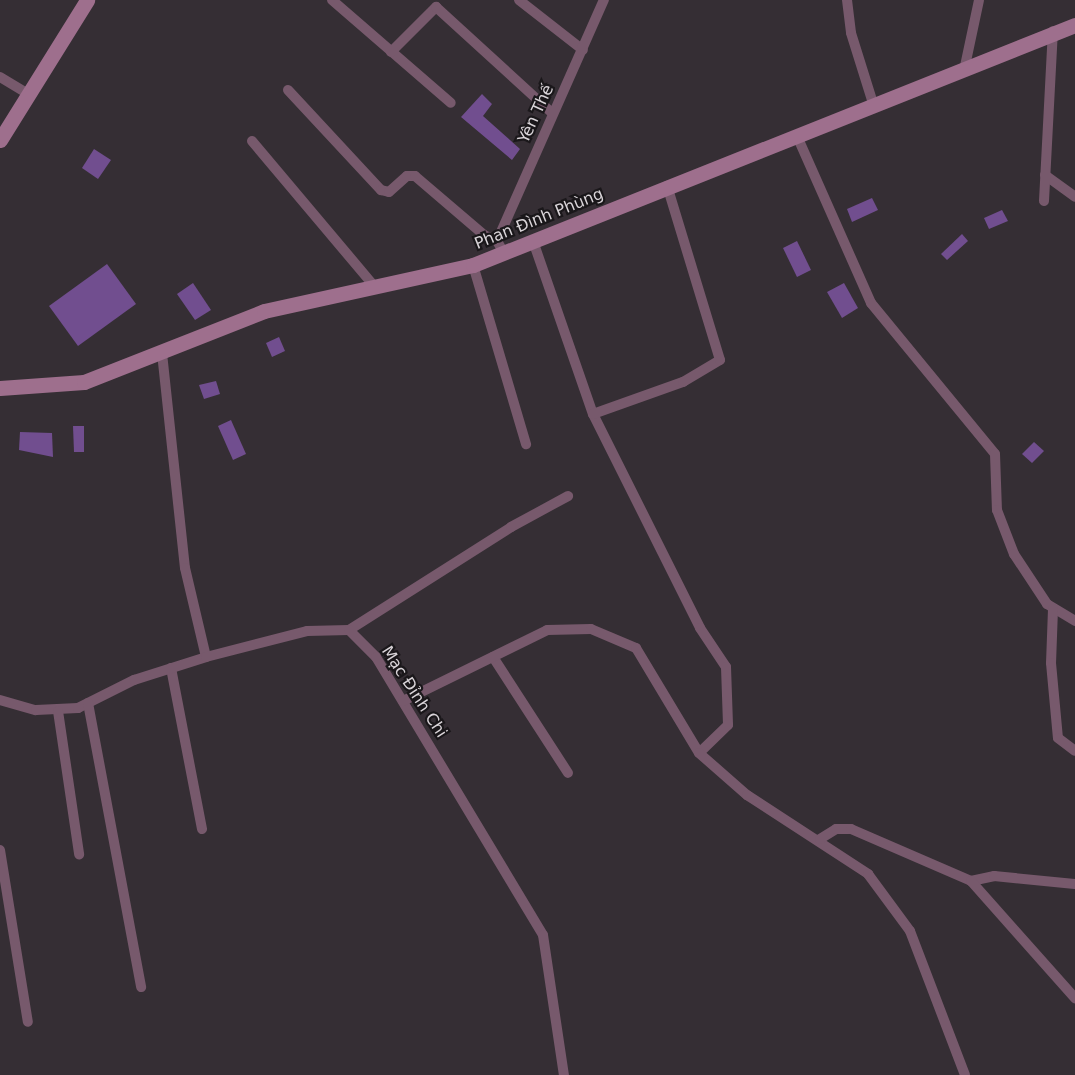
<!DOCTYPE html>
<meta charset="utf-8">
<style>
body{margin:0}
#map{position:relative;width:1075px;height:1075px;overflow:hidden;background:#352e34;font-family:"DejaVu Sans",sans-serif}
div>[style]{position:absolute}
.building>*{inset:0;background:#714e8f}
.street>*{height:10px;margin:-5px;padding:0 5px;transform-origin:5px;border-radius:5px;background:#77596c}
.secondary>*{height:15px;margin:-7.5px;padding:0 7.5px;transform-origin:7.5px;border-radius:7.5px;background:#9e6f8d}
span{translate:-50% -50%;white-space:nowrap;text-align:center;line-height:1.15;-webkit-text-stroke:4.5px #1a171a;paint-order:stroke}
.street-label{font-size:16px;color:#d9d4d8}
</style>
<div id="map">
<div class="building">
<i style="clip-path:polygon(482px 94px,492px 104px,483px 116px,520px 149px,512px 160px,461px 117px)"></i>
<i style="clip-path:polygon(94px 149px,111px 160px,98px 179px,82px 168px)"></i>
<i style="clip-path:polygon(872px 198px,878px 210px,852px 222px,847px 209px)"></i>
<i style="clip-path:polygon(1002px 210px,1008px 221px,989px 229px,984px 218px)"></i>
<i style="clip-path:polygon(962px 234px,968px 241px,947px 260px,941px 254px)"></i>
<i style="clip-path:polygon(797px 241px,811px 270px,797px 277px,783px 248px)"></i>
<i style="clip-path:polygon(107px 264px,136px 304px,78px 346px,49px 306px)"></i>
<i style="clip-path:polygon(193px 283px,211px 310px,195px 320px,177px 294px)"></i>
<i style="clip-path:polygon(844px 283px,858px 308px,842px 318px,827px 292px)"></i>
<i style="clip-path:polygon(279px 337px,285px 351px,272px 357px,266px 343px)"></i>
<i style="clip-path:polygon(216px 381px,220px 394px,204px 399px,199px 385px)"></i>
<i style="clip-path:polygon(231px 420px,246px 454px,233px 460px,218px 426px)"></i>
<i style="clip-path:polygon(73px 426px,84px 426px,84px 452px,74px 452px)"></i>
<i style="clip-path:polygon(20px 432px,52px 433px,53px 457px,19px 450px)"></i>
<i style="clip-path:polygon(1034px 442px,1044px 451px,1032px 463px,1022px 454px)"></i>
</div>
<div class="street">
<i style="left:332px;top:0;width:157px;rotate:40.9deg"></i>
<i style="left:519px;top:0;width:81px;rotate:38deg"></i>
<i style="left:847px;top:0;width:33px;rotate:83deg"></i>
<i style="left:851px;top:33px;width:73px;rotate:72.6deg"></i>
<i style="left:391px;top:52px;width:64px;rotate:-45deg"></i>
<i style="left:436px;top:7px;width:157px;rotate:42.4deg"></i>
<i style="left:965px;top:66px;width:67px;rotate:-78deg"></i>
<i style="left:0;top:77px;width:33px;rotate:31deg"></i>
<i style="left:288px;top:90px;width:137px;rotate:47.1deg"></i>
<i style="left:381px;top:190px;width:8px;rotate:14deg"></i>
<i style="left:389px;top:192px;width:24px;rotate:-42deg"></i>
<i style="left:407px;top:176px;width:8px"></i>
<i style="left:415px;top:176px;width:91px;rotate:40.5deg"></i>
<i style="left:484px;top:235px;width:14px;rotate:25deg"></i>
<i style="left:497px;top:241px;width:14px;rotate:60deg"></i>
<i style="left:797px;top:136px;width:183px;rotate:66.1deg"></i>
<i style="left:871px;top:303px;width:195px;rotate:50.6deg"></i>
<i style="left:995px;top:454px;width:56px;rotate:88deg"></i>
<i style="left:997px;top:510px;width:47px;rotate:68.9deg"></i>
<i style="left:1014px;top:554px;width:60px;rotate:56.6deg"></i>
<i style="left:1047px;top:604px;width:33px;rotate:31deg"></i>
<i style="left:252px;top:141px;width:192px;rotate:49.9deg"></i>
<i style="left:1045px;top:175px;width:37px;rotate:36deg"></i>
<i style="left:1044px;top:201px;width:170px;rotate:-87deg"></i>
<i style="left:497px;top:241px;width:264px;rotate:-66.1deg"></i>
<i style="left:533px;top:241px;width:183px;rotate:70.9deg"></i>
<i style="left:593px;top:414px;width:239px;rotate:63.4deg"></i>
<i style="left:700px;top:628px;width:47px;rotate:56.3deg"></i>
<i style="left:726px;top:667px;width:58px;rotate:88deg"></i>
<i style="left:728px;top:725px;width:40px;rotate:136deg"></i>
<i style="left:473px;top:265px;width:187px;rotate:73.5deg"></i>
<i style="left:162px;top:353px;width:216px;rotate:83.9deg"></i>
<i style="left:185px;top:568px;width:91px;rotate:76.7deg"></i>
<i style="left:593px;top:414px;width:96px;rotate:-19.6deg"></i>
<i style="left:683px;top:382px;width:43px;rotate:-30.7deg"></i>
<i style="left:720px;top:360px;width:182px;rotate:-106.9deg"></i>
<i style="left:1053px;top:609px;width:54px;rotate:92.1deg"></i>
<i style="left:1051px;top:663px;width:75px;rotate:84.7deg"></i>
<i style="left:1058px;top:738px;width:21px;rotate:37deg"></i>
<i style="left:349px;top:630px;width:192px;rotate:-32.4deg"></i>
<i style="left:511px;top:527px;width:65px;rotate:-28.5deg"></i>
<i style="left:493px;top:657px;width:138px;rotate:57.1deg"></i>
<i style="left:171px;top:668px;width:164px;rotate:79.1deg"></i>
<i style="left:0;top:700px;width:37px;rotate:16deg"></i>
<i style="left:36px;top:710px;width:42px;rotate:-2.7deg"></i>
<i style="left:78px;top:708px;width:63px;rotate:-26.6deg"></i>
<i style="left:134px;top:680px;width:76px;rotate:-17.7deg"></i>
<i style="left:206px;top:657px;width:104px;rotate:-14.4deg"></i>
<i style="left:307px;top:631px;width:42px;rotate:-1.4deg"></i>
<i style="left:349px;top:630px;width:38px;rotate:45deg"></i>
<i style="left:376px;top:657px;width:324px;rotate:59deg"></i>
<i style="left:543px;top:935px;width:142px;rotate:81.5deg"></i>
<i style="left:403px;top:701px;width:161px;rotate:-26.2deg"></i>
<i style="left:547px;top:630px;width:44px;rotate:-1.3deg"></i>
<i style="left:591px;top:629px;width:49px;rotate:22.9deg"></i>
<i style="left:636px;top:648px;width:122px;rotate:59deg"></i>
<i style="left:699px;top:753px;width:64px;rotate:41.2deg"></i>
<i style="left:747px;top:795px;width:145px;rotate:33.1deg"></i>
<i style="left:868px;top:874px;width:71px;rotate:53.6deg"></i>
<i style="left:910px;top:931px;width:154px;rotate:69.1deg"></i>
<i style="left:88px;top:703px;width:289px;rotate:79.4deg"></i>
<i style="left:58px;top:711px;width:145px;rotate:81.6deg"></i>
<i style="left:820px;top:839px;width:19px;rotate:-32deg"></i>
<i style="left:836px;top:829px;width:15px"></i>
<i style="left:851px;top:829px;width:131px;rotate:23.4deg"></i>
<i style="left:971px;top:881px;width:24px;rotate:-12deg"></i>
<i style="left:994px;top:876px;width:81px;rotate:5.6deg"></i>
<i style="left:0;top:850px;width:174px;rotate:80.8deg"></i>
<i style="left:971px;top:881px;width:157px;rotate:48.4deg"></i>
</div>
<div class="secondary">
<i style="left:0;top:140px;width:165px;rotate:-58.1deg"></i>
<i style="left:0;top:388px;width:84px;rotate:-4.1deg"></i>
<i style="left:84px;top:382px;width:193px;rotate:-21.5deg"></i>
<i style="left:264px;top:311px;width:214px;rotate:-12.4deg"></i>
<i style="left:473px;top:265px;width:648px;rotate:-21.74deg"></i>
</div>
<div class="street-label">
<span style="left:536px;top:114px;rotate:-65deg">Yên Thế</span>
<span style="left:539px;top:219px;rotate:-22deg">Phan Đình Phùng</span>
<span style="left:414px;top:692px;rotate:57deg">Mạc Đỉnh Chi</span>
</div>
</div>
